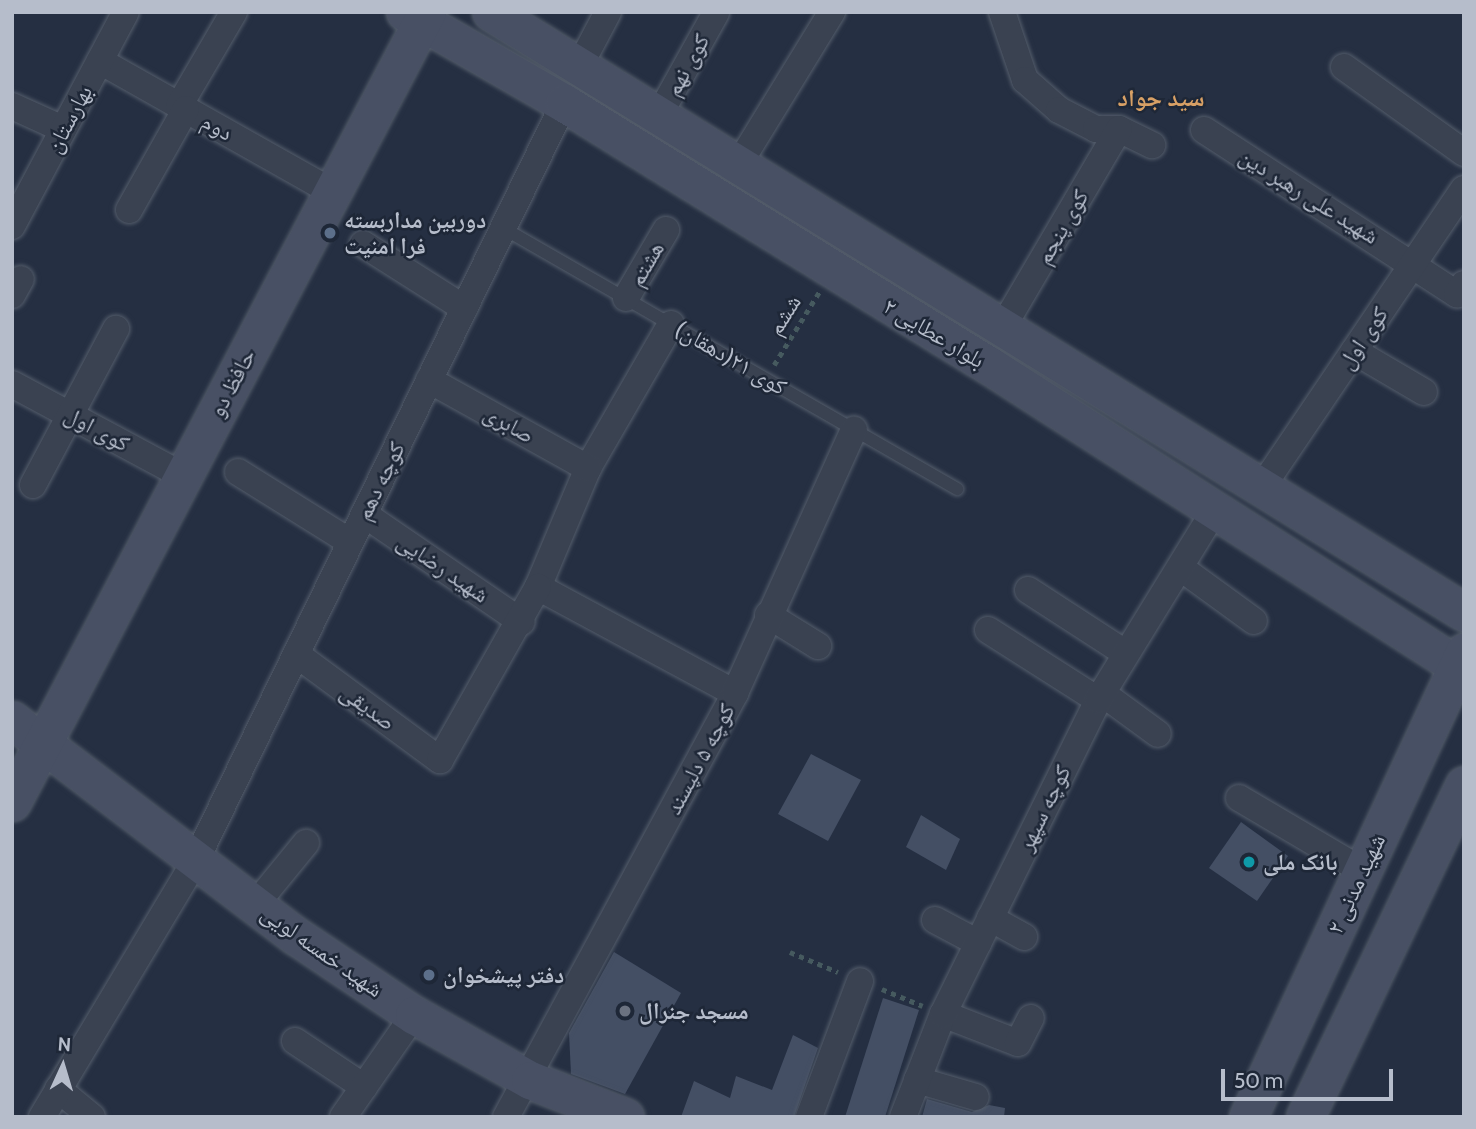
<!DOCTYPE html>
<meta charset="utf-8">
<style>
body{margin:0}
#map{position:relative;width:1476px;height:1129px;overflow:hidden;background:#252f42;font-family:Cabin,"Noto Naskh Arabic",sans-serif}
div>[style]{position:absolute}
.building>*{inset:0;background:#444f64}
.path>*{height:4.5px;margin-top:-2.25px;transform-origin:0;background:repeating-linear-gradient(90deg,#465a5f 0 5px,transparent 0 10px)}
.roads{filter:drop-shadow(0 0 2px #545d6b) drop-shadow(0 0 2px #545d6b)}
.lane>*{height:12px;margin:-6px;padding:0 6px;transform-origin:6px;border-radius:6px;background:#3a4251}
.street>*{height:26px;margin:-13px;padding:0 13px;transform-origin:13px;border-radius:13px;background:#3a4251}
.secondary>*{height:37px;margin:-18.5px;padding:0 18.5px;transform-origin:18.5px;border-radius:18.5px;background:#485064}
.dots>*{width:19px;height:19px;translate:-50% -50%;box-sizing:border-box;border:4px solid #1e2737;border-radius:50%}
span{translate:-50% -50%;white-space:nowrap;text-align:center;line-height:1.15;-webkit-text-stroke:5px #1e2737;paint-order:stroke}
.street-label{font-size:23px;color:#b6bdcb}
.poi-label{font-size:23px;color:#b6bdcb;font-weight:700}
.left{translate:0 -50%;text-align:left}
.neighbourhood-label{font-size:24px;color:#d8a065;font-weight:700}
.frame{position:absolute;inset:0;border:14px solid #b6bdcb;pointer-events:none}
.north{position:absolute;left:28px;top:1031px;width:70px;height:70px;-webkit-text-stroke:5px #1e2737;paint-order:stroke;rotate:4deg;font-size:19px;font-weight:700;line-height:28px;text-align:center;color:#b6bdcb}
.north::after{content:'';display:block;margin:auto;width:24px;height:32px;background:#b6bdcb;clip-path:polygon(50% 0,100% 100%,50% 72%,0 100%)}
.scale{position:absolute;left:1221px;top:1069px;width:172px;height:32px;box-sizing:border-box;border:4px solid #b6bdcb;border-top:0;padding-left:9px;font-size:21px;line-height:24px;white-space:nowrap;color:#b6bdcb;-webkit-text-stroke:5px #1e2737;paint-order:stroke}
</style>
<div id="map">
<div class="building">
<i style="clip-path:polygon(811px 754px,861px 780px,828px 841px,778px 814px)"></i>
<i style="clip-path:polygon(921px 815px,960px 839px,946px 870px,906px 847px)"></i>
<i style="clip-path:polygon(1241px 822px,1288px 856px,1257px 901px,1209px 868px)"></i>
<i style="clip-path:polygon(614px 952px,681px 993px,625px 1094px,571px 1074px,569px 1033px)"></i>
<i style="clip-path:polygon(883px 998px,919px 1010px,885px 1117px,845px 1117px)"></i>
<i style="clip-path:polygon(793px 1035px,818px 1048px,794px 1117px,681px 1117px,694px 1081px,730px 1098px,736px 1076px,772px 1090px)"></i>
<i style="clip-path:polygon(927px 1099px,972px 1112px,989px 1105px,1005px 1108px,1004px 1117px,922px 1117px)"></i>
</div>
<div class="path">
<i style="left:774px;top:365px;width:86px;rotate:-58.3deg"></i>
<i style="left:790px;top:952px;width:52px;rotate:22.6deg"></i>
<i style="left:882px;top:989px;width:44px;rotate:22.5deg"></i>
</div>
<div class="roads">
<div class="lane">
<i style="left:503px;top:228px;width:524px;rotate:29.89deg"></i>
</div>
<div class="street">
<i style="left:1002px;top:12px;width:72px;rotate:71.3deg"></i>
<i style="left:1025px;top:80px;width:45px;rotate:41.4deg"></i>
<i style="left:1059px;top:110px;width:42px;rotate:27.2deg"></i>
<i style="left:1096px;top:129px;width:23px"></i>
<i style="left:1119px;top:129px;width:37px;rotate:26deg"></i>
<i style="left:100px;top:61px;width:269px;rotate:29.4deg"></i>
<i style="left:579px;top:67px;width:62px;rotate:-62.2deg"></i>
<i style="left:1344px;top:67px;width:148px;rotate:35.6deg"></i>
<i style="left:12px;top:106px;width:56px;rotate:24.3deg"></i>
<i style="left:179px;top:106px;width:109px;rotate:-59.7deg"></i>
<i style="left:658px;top:117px;width:119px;rotate:-60.9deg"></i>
<i style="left:1204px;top:130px;width:302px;rotate:33deg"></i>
<i style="left:1457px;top:294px;width:12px;rotate:-55deg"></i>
<i style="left:737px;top:167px;width:182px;rotate:-58.5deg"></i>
<i style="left:129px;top:210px;width:116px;rotate:-60.6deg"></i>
<i style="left:12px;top:226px;width:242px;rotate:-62deg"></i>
<i style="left:363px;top:244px;width:120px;rotate:32.4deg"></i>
<i style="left:12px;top:295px;width:18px;rotate:-61deg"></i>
<i style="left:626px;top:298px;width:79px;rotate:-59.5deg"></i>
<i style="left:671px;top:324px;width:166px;rotate:120deg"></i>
<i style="left:588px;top:468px;width:129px;rotate:112.8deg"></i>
<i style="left:538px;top:587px;width:224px;rotate:28.3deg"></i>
<i style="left:1004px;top:325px;width:227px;rotate:-59.6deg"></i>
<i style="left:1354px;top:351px;width:81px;rotate:30.4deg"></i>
<i style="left:429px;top:380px;width:182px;rotate:29deg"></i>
<i style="left:12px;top:384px;width:193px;rotate:28.2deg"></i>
<i style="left:238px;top:472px;width:132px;rotate:32deg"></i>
<i style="left:33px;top:485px;width:177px;rotate:-62deg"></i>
<i style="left:1262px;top:487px;width:360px;rotate:-55.9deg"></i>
<i style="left:364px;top:514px;width:191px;rotate:34.4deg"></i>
<i style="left:1181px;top:568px;width:90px;rotate:36deg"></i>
<i style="left:1028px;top:590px;width:116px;rotate:33deg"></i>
<i style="left:768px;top:615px;width:59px;rotate:31.8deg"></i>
<i style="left:988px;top:630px;width:130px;rotate:32.5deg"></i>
<i style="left:296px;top:654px;width:179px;rotate:36.4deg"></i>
<i style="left:440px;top:760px;width:199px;rotate:-60.5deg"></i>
<i style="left:1102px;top:693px;width:69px;rotate:36.2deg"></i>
<i style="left:1239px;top:798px;width:144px;rotate:30.5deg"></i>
<i style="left:256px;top:904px;width:79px;rotate:-50.7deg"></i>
<i style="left:990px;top:918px;width:39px;rotate:29deg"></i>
<i style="left:935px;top:920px;width:49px;rotate:28.1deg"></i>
<i style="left:943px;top:1014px;width:80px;rotate:21.1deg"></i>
<i style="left:1018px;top:1043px;width:28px;rotate:-63deg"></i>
<i style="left:295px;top:1041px;width:83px;rotate:33.7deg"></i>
<i style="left:917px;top:1080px;width:61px;rotate:16.1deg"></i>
<i style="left:58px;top:1089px;width:44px;rotate:39.5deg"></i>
<i style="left:42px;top:1117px;width:300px;rotate:-59.1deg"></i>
<i style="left:196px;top:860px;width:842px;rotate:-64.07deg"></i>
<i style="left:343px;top:1117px;width:124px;rotate:-55.2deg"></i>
<i style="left:506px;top:1117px;width:482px;rotate:-61.6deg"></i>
<i style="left:735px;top:693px;width:289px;rotate:-65.7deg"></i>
<i style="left:809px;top:1117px;width:145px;rotate:-69.4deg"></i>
<i style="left:903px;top:1117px;width:110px;rotate:-68.8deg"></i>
<i style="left:943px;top:1014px;width:350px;rotate:-63.7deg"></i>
<i style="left:1098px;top:700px;width:220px;rotate:-58.4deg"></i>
</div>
<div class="secondary">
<i style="left:405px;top:12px;width:183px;rotate:29.8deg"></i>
<i style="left:564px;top:103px;width:497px;rotate:31.7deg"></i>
<i style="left:987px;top:364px;width:567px;rotate:32.68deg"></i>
<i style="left:491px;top:12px;width:1143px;rotate:31.66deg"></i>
<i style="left:12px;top:720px;width:357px;rotate:37.3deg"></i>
<i style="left:296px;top:936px;width:142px;rotate:33.8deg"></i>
<i style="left:414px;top:1015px;width:133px;rotate:29.3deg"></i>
<i style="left:530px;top:1080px;width:102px;rotate:21.3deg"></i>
<i style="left:12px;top:802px;width:892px;rotate:-62.29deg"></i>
<i style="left:1248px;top:1117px;width:513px;rotate:-65.08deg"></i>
<i style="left:1305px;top:1117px;width:368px;rotate:-64.4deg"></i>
</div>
</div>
<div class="dots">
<i style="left:330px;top:233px;background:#5c6f8a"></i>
<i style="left:1249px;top:862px;background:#0f9aa8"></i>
<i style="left:429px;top:975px;background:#5c6f8a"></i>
<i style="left:625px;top:1011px;background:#6b7280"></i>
</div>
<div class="street-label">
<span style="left:687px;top:65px;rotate:-61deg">کوی نهم</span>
<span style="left:69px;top:119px;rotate:-62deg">بهارستان</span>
<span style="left:217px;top:127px;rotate:29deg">دوم</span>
<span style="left:1309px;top:196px;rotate:32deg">شهید علی رهبر دین</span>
<span style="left:1062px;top:227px;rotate:-60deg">کوی پنجم</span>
<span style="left:646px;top:264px;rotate:-60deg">هشتم</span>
<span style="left:784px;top:315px;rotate:-58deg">ششم</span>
<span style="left:934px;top:333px;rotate:31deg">بلوار عطایی ۲</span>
<span style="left:1363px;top:338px;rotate:-56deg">کوی اول</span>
<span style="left:731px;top:358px;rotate:30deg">کوی ۲۱(دهقان)</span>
<span style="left:232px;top:383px;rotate:-62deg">حافظ دو</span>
<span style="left:509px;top:424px;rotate:29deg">صابری</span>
<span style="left:97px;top:429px;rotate:28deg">کوی اول</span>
<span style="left:380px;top:481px;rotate:-64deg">کوچه دهم</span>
<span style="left:443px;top:568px;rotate:34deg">شهید رضایی</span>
<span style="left:368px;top:707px;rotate:36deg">صدیقی</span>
<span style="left:700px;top:759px;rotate:-62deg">کوچه ۵ دلپسند</span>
<span style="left:1044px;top:808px;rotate:-64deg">کوچه سپهر</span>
<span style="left:1356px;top:884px;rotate:-65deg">شهید مدنی ۲</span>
<span style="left:322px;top:951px;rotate:35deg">شهید خمسه لویی</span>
</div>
<div class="poi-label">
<span class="left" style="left:344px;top:233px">دوربین مداربسته<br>فرا امنیت</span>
<span class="left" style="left:1263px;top:862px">بانک ملی</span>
<span class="left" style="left:443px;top:975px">دفتر پیشخوان</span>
<span class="left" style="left:639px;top:1011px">مسجد جنرال</span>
</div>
<div class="neighbourhood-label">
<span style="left:1161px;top:98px">سید جواد</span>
</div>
<div class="frame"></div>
<div class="north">N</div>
<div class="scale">50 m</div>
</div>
